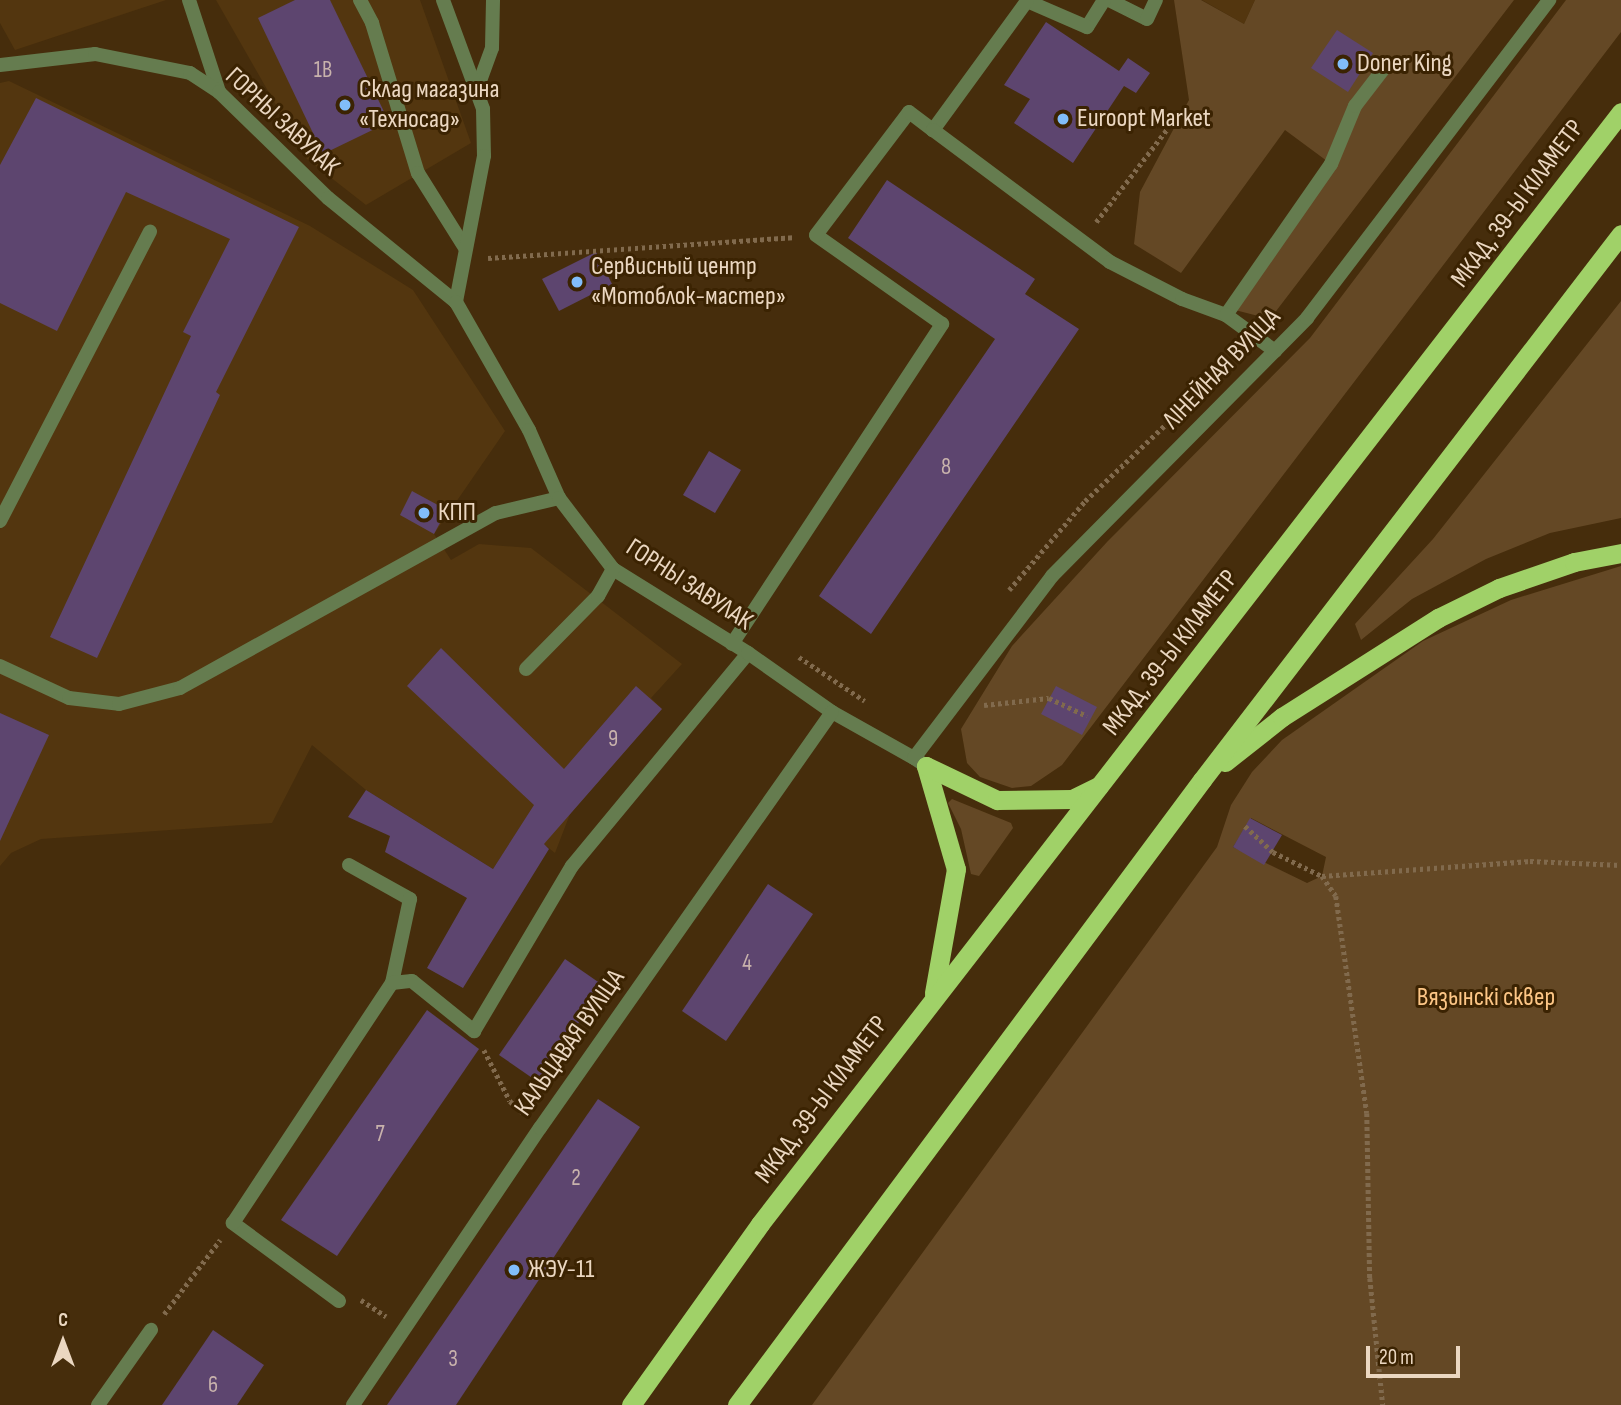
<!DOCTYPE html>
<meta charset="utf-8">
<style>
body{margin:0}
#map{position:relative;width:1621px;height:1405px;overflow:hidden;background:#462d0c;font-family:"Sofia Sans Condensed",sans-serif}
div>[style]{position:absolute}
.built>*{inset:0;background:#53360f}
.green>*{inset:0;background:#644825}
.building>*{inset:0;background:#5d456f}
.path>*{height:4.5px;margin-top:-2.25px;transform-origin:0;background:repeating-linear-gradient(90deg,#816a4d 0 3.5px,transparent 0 7px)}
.service>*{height:14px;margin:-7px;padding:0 7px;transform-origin:7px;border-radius:7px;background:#657c4f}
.minor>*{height:14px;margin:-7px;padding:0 7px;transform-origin:7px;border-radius:7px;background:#657c4f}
.tertiary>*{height:14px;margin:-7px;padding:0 7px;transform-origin:7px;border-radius:7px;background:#657c4f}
.trunk>*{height:19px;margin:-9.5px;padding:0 9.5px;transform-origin:9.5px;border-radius:9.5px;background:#a0d168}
.dots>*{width:19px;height:19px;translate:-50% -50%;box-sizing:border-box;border:4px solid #3b2302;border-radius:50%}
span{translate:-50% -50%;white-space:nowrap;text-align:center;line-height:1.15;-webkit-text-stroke:6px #3b2302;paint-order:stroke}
.number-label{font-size:23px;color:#c8b2ac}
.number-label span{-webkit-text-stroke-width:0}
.poi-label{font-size:26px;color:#ebd7c1}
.left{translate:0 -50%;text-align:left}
.street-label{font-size:26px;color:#ebd7c1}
.park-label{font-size:26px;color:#fdc686}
.north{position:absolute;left:28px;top:1307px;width:70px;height:70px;-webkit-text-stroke:5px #3b2302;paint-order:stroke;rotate:0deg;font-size:19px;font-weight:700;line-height:28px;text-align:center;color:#ebd7c1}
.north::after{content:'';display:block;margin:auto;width:24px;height:32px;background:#ebd7c1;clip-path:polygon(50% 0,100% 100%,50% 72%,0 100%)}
.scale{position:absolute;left:1366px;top:1346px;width:94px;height:32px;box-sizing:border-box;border:4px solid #ebd7c1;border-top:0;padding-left:9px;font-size:21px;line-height:24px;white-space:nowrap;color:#ebd7c1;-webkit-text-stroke:5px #3b2302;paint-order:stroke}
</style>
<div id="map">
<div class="built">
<i style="clip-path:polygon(0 0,166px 0,15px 50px,0 23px)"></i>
<i style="clip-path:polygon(216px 0,420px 0,471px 143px,366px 205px,307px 159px)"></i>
<i style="clip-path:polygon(1202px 0,1255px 0,1244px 24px)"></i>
<i style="clip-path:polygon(9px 81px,310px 226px,413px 290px,505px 431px,434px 534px,451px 560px,479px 544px,531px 548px,682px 664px,651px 698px,662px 709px,570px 814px,555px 853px,521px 826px,493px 869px,366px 790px,312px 745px,272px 823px,41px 839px,11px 853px,0 866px,0 83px)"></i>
</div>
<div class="green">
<i style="clip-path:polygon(1174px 0,1201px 0,1244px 24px,1255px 0,1514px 0,1270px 319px,1235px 310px,1331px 164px,1285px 130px,1181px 273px,1134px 244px,1140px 192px,1189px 100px)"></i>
<i style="clip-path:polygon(1566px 0,1621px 0,1621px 32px,1062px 765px,1031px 786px,1012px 788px,980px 777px,967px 763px,961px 729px,1012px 646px,1107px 542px,1310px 338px)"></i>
<i style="clip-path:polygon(1621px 301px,1621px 518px,1550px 533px,1486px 559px,1412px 599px,1361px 640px,1355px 624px,1433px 539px)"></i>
<i style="clip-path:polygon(evenodd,1621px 566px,1621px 1405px,812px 1405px,1217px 847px,1231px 805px,1252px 772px,1282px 740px,1423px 641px,1511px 600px,1621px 566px,1251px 818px,1326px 857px,1322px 876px,1307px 883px,1233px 847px,1251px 818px)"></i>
<i style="clip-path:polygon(952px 799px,1011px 823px,1013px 828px,979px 876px,971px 874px,961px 829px,948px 803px)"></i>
</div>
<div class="building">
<i style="clip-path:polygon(295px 0,330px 0,389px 122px,323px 154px,258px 18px)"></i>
<i style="clip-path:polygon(1046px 22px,1119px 71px,1128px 58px,1150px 73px,1136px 93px,1124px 86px,1073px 163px,1014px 123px,1030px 99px,1004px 85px)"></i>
<i style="clip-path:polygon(1337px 30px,1373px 53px,1348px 92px,1311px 68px)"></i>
<i style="clip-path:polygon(36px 98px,299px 227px,216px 392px,220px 395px,97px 658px,50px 637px,191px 336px,183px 332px,230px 239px,126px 192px,57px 331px,0 303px,0 165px)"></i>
<i style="clip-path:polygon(887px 180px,1035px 279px,1025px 294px,1079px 329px,871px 634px,819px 596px,995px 339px,848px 238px)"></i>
<i style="clip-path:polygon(596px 252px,612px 284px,559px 311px,542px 279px)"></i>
<i style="clip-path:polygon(709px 451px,741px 470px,715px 513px,683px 495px)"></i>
<i style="clip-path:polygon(412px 491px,447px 510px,434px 534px,400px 515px)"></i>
<i style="clip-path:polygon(441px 648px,564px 769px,636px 686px,662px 709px,544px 844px,549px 849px,463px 988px,427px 968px,467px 898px,385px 852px,390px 836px,348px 817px,366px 790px,493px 869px,534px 805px,407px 686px)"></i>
<i style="clip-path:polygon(1056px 686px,1097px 707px,1082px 735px,1041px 714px)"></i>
<i style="clip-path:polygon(0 713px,49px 735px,0 841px)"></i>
<i style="clip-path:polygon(1250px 818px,1282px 835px,1264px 865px,1233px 847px)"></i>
<i style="clip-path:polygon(768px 884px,813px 914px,726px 1041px,682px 1011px)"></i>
<i style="clip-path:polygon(565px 959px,604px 986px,538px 1082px,499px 1055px)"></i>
<i style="clip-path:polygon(427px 1010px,479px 1049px,337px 1256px,281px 1220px)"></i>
<i style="clip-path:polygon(598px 1099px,640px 1127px,456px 1405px,387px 1405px)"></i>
<i style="clip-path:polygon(213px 1330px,264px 1365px,237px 1405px,162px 1405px)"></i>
</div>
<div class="path">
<i style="left:1096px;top:222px;width:128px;rotate:-52.6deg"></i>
<i style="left:488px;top:258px;width:306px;rotate:-3.9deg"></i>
<i style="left:1009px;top:590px;width:117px;rotate:-49.5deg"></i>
<i style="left:1085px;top:501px;width:109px;rotate:-43.5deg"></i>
<i style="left:799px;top:657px;width:79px;rotate:33.7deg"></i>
<i style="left:984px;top:705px;width:65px;rotate:-6.1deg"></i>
<i style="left:1049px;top:698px;width:42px;rotate:25.3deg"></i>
<i style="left:1245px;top:826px;width:38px;rotate:43deg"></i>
<i style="left:1273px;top:852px;width:55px;rotate:26.1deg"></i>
<i style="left:1322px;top:876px;width:24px;rotate:55deg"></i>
<i style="left:1336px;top:896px;width:219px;rotate:81.9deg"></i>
<i style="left:1367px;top:1113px;width:165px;rotate:89deg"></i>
<i style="left:1370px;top:1278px;width:128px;rotate:84.2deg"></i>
<i style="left:1322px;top:876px;width:209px;rotate:-4.1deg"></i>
<i style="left:1530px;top:861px;width:91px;rotate:2.5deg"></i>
<i style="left:484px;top:1050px;width:57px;rotate:63deg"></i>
<i style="left:510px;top:1101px;width:18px;rotate:43deg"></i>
<i style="left:361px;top:1300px;width:30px;rotate:33deg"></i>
<i style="left:164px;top:1314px;width:93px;rotate:-52.9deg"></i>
</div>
<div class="service">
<i style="left:189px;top:0;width:97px;rotate:71.9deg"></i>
<i style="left:360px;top:0;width:26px;rotate:62deg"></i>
<i style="left:372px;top:23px;width:157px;rotate:73deg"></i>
<i style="left:418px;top:173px;width:89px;rotate:57.9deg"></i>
<i style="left:1109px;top:0;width:42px;rotate:26.6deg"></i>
<i style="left:1147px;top:19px;width:21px;rotate:-65deg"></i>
<i style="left:477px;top:89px;width:44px;rotate:-69.9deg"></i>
<i style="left:492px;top:48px;width:48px;rotate:-88.8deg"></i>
<i style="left:1226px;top:315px;width:184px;rotate:-55.2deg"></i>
<i style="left:1331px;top:164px;width:63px;rotate:-67.5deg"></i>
<i style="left:1355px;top:106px;width:54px;rotate:-52.5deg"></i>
<i style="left:0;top:521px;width:326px;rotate:-62.6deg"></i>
<i style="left:732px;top:644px;width:383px;rotate:-56.7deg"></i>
<i style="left:942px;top:324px;width:154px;rotate:-144.8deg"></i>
<i style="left:816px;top:235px;width:154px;rotate:-52.9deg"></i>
<i style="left:909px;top:112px;width:30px;rotate:37deg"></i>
<i style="left:0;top:666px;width:76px;rotate:24.9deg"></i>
<i style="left:69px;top:698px;width:50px;rotate:6.8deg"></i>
<i style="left:119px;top:704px;width:63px;rotate:-14.7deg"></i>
<i style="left:180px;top:688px;width:361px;rotate:-29deg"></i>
<i style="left:496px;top:513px;width:65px;rotate:-13.4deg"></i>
<i style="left:349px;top:865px;width:70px;rotate:29.1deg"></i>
<i style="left:410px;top:899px;width:86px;rotate:102.1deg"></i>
<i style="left:339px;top:1301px;width:132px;rotate:-143.7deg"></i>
<i style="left:233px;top:1223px;width:288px;rotate:-56.5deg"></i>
<i style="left:392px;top:983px;width:20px;rotate:-6deg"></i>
<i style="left:412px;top:981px;width:80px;rotate:38.9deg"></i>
<i style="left:474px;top:1031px;width:192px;rotate:-59.3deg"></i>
<i style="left:572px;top:866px;width:276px;rotate:-50.4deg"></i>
<i style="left:98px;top:1405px;width:92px;rotate:-54.8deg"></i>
</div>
<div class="minor">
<i style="left:443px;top:0;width:116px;rotate:69.8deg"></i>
<i style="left:483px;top:109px;width:47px;rotate:88.8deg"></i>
<i style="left:484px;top:156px;width:149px;rotate:100.9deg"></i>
<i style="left:1104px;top:0;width:32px;rotate:122deg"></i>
<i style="left:1087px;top:27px;width:65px;rotate:-156.6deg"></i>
<i style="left:1027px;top:1px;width:160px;rotate:126.1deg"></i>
<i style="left:933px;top:130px;width:221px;rotate:36.7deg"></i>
<i style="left:1110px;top:262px;width:81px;rotate:27.2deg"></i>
<i style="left:1182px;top:299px;width:47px;rotate:20deg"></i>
<i style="left:1226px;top:315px;width:61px;rotate:36.3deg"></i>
<i style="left:0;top:65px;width:96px;rotate:-6.6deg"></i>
<i style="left:95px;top:54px;width:97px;rotate:11.3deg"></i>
<i style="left:190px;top:73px;width:35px;rotate:33deg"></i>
<i style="left:219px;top:92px;width:152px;rotate:44.2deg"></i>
<i style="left:328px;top:198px;width:165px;rotate:39.1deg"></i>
<i style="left:456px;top:302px;width:147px;rotate:60.3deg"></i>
<i style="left:529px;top:430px;width:74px;rotate:66.2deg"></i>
<i style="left:559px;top:498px;width:89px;rotate:52.7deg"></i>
<i style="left:613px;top:569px;width:159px;rotate:31.9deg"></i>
<i style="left:748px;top:653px;width:103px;rotate:35.1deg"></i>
<i style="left:832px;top:712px;width:94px;rotate:29.3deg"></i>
<i style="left:526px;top:669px;width:103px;rotate:-45.4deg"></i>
<i style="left:598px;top:596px;width:31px;rotate:-61deg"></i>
<i style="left:353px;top:1405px;width:334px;rotate:-56deg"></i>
<i style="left:540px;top:1128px;width:508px;rotate:-54.93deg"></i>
</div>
<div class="tertiary">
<i style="left:926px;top:766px;width:14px;rotate:-146deg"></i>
<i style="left:914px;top:758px;width:228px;rotate:-52.8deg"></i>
<i style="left:1052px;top:576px;width:363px;rotate:-45.3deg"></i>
<i style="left:1307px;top:318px;width:400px;rotate:-52.7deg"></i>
</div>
<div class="trunk">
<i style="left:1225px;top:762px;width:73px;rotate:-38.3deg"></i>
<i style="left:1282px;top:717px;width:185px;rotate:-32.4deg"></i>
<i style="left:1438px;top:618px;width:68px;rotate:-26.2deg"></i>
<i style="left:1499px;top:588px;width:79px;rotate:-19.1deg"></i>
<i style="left:1574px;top:562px;width:48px;rotate:-10.8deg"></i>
<i style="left:926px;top:766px;width:107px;rotate:73.8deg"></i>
<i style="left:956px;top:869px;width:126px;rotate:100.1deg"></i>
<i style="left:926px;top:766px;width:79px;rotate:25.6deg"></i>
<i style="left:997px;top:800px;width:75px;rotate:-0.8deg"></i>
<i style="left:1072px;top:799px;width:30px;rotate:-26deg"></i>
<i style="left:631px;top:1405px;width:222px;rotate:-54.5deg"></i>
<i style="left:760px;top:1224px;width:1406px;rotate:-52.25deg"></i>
<i style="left:737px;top:1405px;width:779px;rotate:-53.35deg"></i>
<i style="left:1202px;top:780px;width:688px;rotate:-52.5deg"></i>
</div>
<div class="dots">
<i style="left:1343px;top:64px;background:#81bdfa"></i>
<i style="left:345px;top:105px;background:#81bdfa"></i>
<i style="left:1063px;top:119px;background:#81bdfa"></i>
<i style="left:577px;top:282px;background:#81bdfa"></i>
<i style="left:424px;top:513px;background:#81bdfa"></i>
<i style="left:514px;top:1270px;background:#81bdfa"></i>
</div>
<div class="number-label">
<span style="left:323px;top:70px">1В</span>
<span style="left:946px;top:467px">8</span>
<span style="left:613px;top:739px">9</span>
<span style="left:747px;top:963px">4</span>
<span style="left:380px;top:1134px">7</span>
<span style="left:576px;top:1178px">2</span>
<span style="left:453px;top:1359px">3</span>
<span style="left:213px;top:1385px">6</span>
</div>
<div class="poi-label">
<span class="left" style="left:1357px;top:64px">Doner King</span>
<span class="left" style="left:359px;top:105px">Склад магазина<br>«Техносад»</span>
<span class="left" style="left:1077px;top:119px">Euroopt Market</span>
<span class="left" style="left:591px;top:282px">Сервисный центр<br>«Мотоблок-мастер»</span>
<span class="left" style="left:438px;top:513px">КПП</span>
<span class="left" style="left:528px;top:1270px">ЖЭУ-11</span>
</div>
<div class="street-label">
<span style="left:282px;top:122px;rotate:43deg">ГОРНЫ ЗАВУЛАК</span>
<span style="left:1518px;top:204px;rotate:-53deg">МКАД, 39-Ы КІЛАМЕТР</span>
<span style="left:1222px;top:369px;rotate:-46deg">ЛІНЕЙНАЯ ВУЛІЦА</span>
<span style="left:689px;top:585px;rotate:33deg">ГОРНЫ ЗАВУЛАК</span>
<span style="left:1171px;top:653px;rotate:-52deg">МКАД, 39-Ы КІЛАМЕТР</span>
<span style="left:570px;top:1043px;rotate:-55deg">КАЛЬЦАВАЯ ВУЛІЦА</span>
<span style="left:822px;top:1100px;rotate:-53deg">МКАД, 39-Ы КІЛАМЕТР</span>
</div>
<div class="park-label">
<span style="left:1486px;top:998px">Вязынскі сквер</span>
</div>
<div class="north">С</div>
<div class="scale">20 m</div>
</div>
